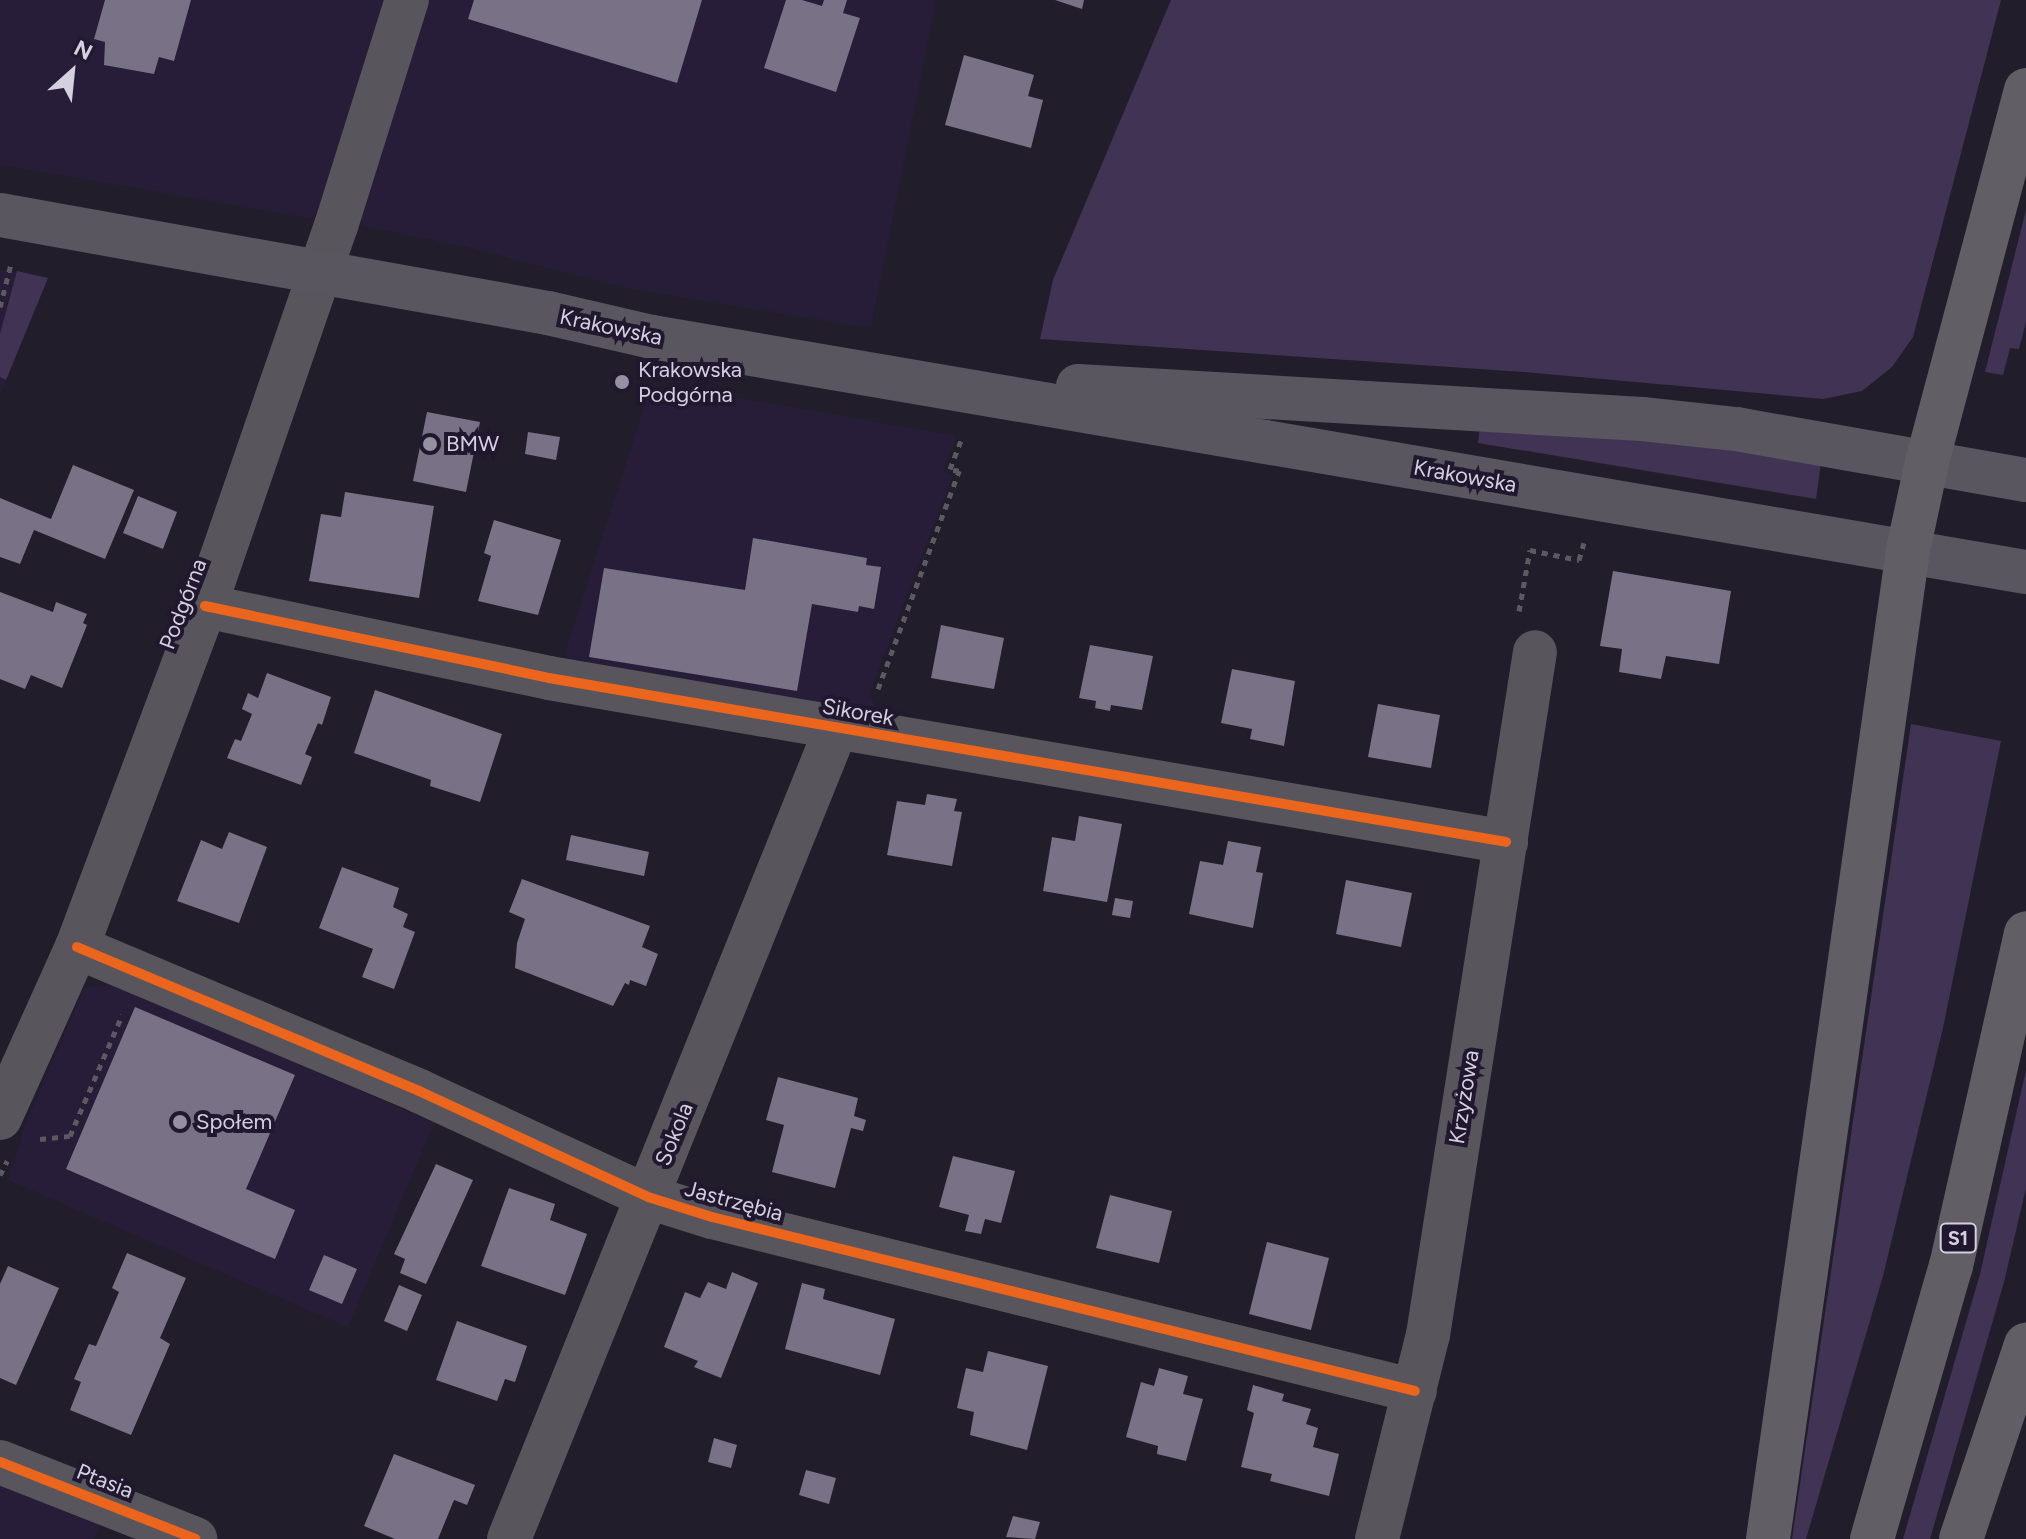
<!DOCTYPE html>
<meta charset="utf-8">
<style>
body{margin:0}
#map{position:relative;width:2026px;height:1539px;overflow:hidden;background:#221d2a;font-family:Figtree,sans-serif}
div>[style]{position:absolute}
.built>*{inset:0;background:#281d38}
.green>*{inset:0;background:#413354}
.building>*{inset:0;background:#797185}
.path>*{height:5px;margin-top:-2.5px;transform-origin:0;background:repeating-linear-gradient(90deg,#5c5960 0 6px,transparent 0 12px)}
.minor>*{height:44px;margin:-22px;padding:0 22px;transform-origin:22px;border-radius:22px;background:#58555d}
.major>*{height:44px;margin:-22px;padding:0 22px;transform-origin:22px;border-radius:22px;background:#595660}
.highway>*{height:44px;margin:-22px;padding:0 22px;transform-origin:22px;border-radius:22px;background:#625e66}
.cycleway>*{height:10px;margin:-5px;padding:0 5px;transform-origin:5px;border-radius:5px;background:#eb651d}
.dots>*{width:22px;height:22px;translate:-50% -50%;box-sizing:border-box;border:4px solid #21182f;border-radius:50%}
span{translate:-50% -50%;white-space:nowrap;text-align:center;line-height:1.15;-webkit-text-stroke:8px #21182f;paint-order:stroke}
.shield-label span{padding:2px 6px;background:#21182f;border:2px solid;border-radius:6px;-webkit-text-stroke-width:0}
.shield-label{font-size:20px;color:#d5d0e0;font-weight:700}
.street-label{font-size:22px;color:#d5d0e0}
.poi-label{font-size:22px;color:#d5d0e0}
.left{translate:0 -50%;text-align:left}
.north{position:absolute;left:32px;top:32px;width:80px;height:80px;-webkit-text-stroke:6px #21182f;paint-order:stroke;rotate:27deg;font-size:22px;font-weight:700;line-height:32px;text-align:center;color:#d5d0e0}
.north::after{content:'';display:block;margin:auto;width:28px;height:36px;background:#d5d0e0;clip-path:polygon(50% 0,100% 100%,50% 72%,0 100%)}
</style>
<div id="map">
<div class="built">
<i style="clip-path:polygon(0 0,393px 0,321px 210px,312px 218px,0 165px)"></i>
<i style="clip-path:polygon(422px 0,936px 0,871px 328px,621px 287px,476px 249px,364px 226px,358px 208px)"></i>
<i style="clip-path:polygon(0 269px,48px 278px,0 396px)"></i>
<i style="clip-path:polygon(649px 392px,705px 401px,712px 393px,956px 436px,943px 471px,953px 475px,869px 694px,880px 716px,573px 663px,565px 653px)"></i>
<i style="clip-path:polygon(114px 984px,434px 1123px,348px 1327px,8px 1180px,25px 1125px,84px 988px)"></i>
<i style="clip-path:polygon(0 1481px,101px 1523px,93px 1539px,0 1539px)"></i>
</div>
<div class="green">
<i style="clip-path:polygon(1171px 0,2001px 0,1913px 337px,1892px 367px,1862px 391px,1823px 399px,1524px 372px,1040px 339px,1053px 280px)"></i>
<i style="clip-path:polygon(2026px 210px,2026px 322px,2019px 349px,2010px 348px,2003px 375px,1985px 372px)"></i>
<i style="clip-path:polygon(17px 271px,48px 278px,6px 380px,0 377px,0 334px)"></i>
<i style="clip-path:polygon(1480px 427px,1651px 439px,1821px 463px,1816px 499px,1478px 443px)"></i>
<i style="clip-path:polygon(1911px 724px,2001px 741px,1943px 1028px,1883px 1276px,1806px 1539px,1792px 1539px)"></i>
<i style="clip-path:polygon(2026px 1070px,2026px 1188px,2004px 1282px,1930px 1539px,1903px 1539px,1980px 1274px)"></i>
</div>
<div class="building">
<i style="clip-path:polygon(105px 0,191px 0,174px 61px,159px 57px,154px 74px,104px 65px,105px 42px,94px 39px)"></i>
<i style="clip-path:polygon(474px 0,702px 0,677px 83px,468px 19px)"></i>
<i style="clip-path:polygon(786px 0,802px 0,822px 6px,824px 0,847px 0,843px 13px,860px 18px,836px 92px,764px 68px)"></i>
<i style="clip-path:polygon(1055px 0,1084px 0,1082px 9px)"></i>
<i style="clip-path:polygon(964px 55px,1034px 75px,1028px 96px,1043px 100px,1031px 148px,945px 125px)"></i>
<i style="clip-path:polygon(427px 412px,480px 422px,466px 492px,413px 481px)"></i>
<i style="clip-path:polygon(528px 432px,560px 437px,556px 460px,525px 454px)"></i>
<i style="clip-path:polygon(73px 465px,134px 490px,105px 559px,34px 530px,20px 564px,0 557px,0 498px,51px 519px)"></i>
<i style="clip-path:polygon(345px 492px,434px 506px,419px 598px,309px 581px,321px 514px,341px 517px)"></i>
<i style="clip-path:polygon(138px 496px,177px 512px,163px 549px,123px 533px)"></i>
<i style="clip-path:polygon(494px 520px,561px 540px,538px 615px,478px 601px,491px 556px,484px 553px)"></i>
<i style="clip-path:polygon(753px 538px,867px 558px,866px 565px,881px 567px,874px 609px,859px 606px,858px 612px,812px 604px,797px 691px,589px 657px,604px 568px,745px 590px)"></i>
<i style="clip-path:polygon(1613px 571px,1731px 591px,1719px 664px,1666px 656px,1661px 679px,1619px 672px,1622px 649px,1600px 646px)"></i>
<i style="clip-path:polygon(0 592px,53px 612px,56px 602px,87px 614px,83px 623px,87px 625px,62px 688px,31px 675px,25px 689px,0 679px)"></i>
<i style="clip-path:polygon(941px 625px,1004px 638px,994px 689px,931px 678px)"></i>
<i style="clip-path:polygon(1090px 645px,1153px 656px,1142px 710px,1111px 705px,1110px 711px,1095px 708px,1096px 701px,1079px 698px)"></i>
<i style="clip-path:polygon(1232px 669px,1295px 681px,1284px 746px,1250px 739px,1252px 729px,1221px 723px)"></i>
<i style="clip-path:polygon(267px 673px,331px 697px,322px 725px,318px 723px,305px 754px,312px 757px,301px 785px,227px 758px,235px 739px,241px 741px,252px 714px,242px 709px,248px 693px,258px 698px)"></i>
<i style="clip-path:polygon(375px 690px,502px 734px,480px 802px,430px 786px,431px 780px,354px 753px)"></i>
<i style="clip-path:polygon(1378px 704px,1440px 715px,1431px 768px,1368px 757px)"></i>
<i style="clip-path:polygon(927px 794px,957px 799px,954px 811px,962px 812px,952px 866px,887px 855px,897px 801px,925px 805px)"></i>
<i style="clip-path:polygon(1079px 816px,1122px 824px,1107px 902px,1043px 891px,1052px 837px,1075px 841px)"></i>
<i style="clip-path:polygon(229px 832px,267px 847px,239px 923px,177px 901px,201px 840px,222px 849px)"></i>
<i style="clip-path:polygon(571px 835px,649px 852px,644px 876px,566px 860px)"></i>
<i style="clip-path:polygon(1228px 841px,1261px 847px,1256px 872px,1263px 873px,1253px 928px,1189px 914px,1200px 861px,1223px 865px)"></i>
<i style="clip-path:polygon(342px 867px,399px 888px,393px 907px,408px 914px,403px 927px,415px 932px,394px 989px,362px 977px,373px 949px,319px 928px)"></i>
<i style="clip-path:polygon(522px 879px,650px 926px,642px 947px,658px 954px,646px 986px,630px 980px,629px 985px,625px 983px,613px 1006px,515px 968px,517px 943px,525px 919px,509px 912px)"></i>
<i style="clip-path:polygon(1346px 880px,1412px 893px,1401px 947px,1336px 934px)"></i>
<i style="clip-path:polygon(1115px 898px,1133px 901px,1130px 918px,1112px 915px)"></i>
<i style="clip-path:polygon(135px 1007px,295px 1075px,246px 1189px,295px 1210px,275px 1259px,66px 1169px)"></i>
<i style="clip-path:polygon(778px 1077px,858px 1098px,854px 1116px,866px 1120px,863px 1131px,851px 1128px,835px 1188px,772px 1172px,784px 1125px,766px 1120px)"></i>
<i style="clip-path:polygon(953px 1156px,1015px 1171px,1001px 1223px,985px 1219px,981px 1234px,965px 1231px,969px 1215px,939px 1207px)"></i>
<i style="clip-path:polygon(436px 1164px,473px 1180px,426px 1284px,400px 1273px,405px 1259px,394px 1254px)"></i>
<i style="clip-path:polygon(509px 1188px,555px 1204px,550px 1220px,587px 1234px,565px 1295px,481px 1266px)"></i>
<i style="clip-path:polygon(1110px 1195px,1172px 1211px,1159px 1263px,1096px 1248px)"></i>
<i style="clip-path:polygon(1267px 1242px,1329px 1258px,1311px 1330px,1249px 1314px)"></i>
<i style="clip-path:polygon(127px 1253px,186px 1278px,160px 1338px,170px 1344px,131px 1435px,70px 1410px,81px 1382px,74px 1379px,89px 1344px,96px 1346px,119px 1292px,112px 1288px)"></i>
<i style="clip-path:polygon(324px 1255px,357px 1269px,342px 1304px,309px 1290px)"></i>
<i style="clip-path:polygon(8px 1266px,59px 1288px,16px 1385px,0 1378px,0 1284px)"></i>
<i style="clip-path:polygon(732px 1272px,758px 1283px,721px 1378px,694px 1367px,698px 1361px,664px 1347px,685px 1292px,700px 1298px,708px 1282px,726px 1289px)"></i>
<i style="clip-path:polygon(802px 1283px,825px 1289px,823px 1299px,895px 1319px,880px 1375px,785px 1349px)"></i>
<i style="clip-path:polygon(399px 1285px,422px 1295px,407px 1331px,384px 1321px)"></i>
<i style="clip-path:polygon(457px 1321px,527px 1346px,515px 1382px,505px 1379px,497px 1401px,436px 1380px)"></i>
<i style="clip-path:polygon(988px 1351px,1048px 1366px,1027px 1450px,970px 1435px,974px 1412px,957px 1408px,966px 1368px,983px 1372px)"></i>
<i style="clip-path:polygon(1159px 1368px,1188px 1376px,1183px 1394px,1203px 1399px,1186px 1461px,1157px 1454px,1158px 1446px,1126px 1437px,1141px 1382px,1154px 1386px)"></i>
<i style="clip-path:polygon(1253px 1385px,1284px 1394px,1282px 1401px,1311px 1409px,1306px 1424px,1318px 1428px,1313px 1447px,1339px 1454px,1329px 1496px,1270px 1481px,1272px 1474px,1241px 1467px,1254px 1413px,1247px 1410px)"></i>
<i style="clip-path:polygon(714px 1438px,737px 1445px,731px 1468px,708px 1462px)"></i>
<i style="clip-path:polygon(394px 1454px,475px 1485px,467px 1505px,454px 1500px,438px 1539px,395px 1539px,364px 1526px)"></i>
<i style="clip-path:polygon(806px 1470px,836px 1478px,829px 1504px,799px 1495px)"></i>
<i style="clip-path:polygon(1013px 1516px,1040px 1522px,1035px 1539px,1006px 1537px)"></i>
</div>
<div class="path">
<i style="left:0;top:307px;width:44px;rotate:-75.7deg"></i>
<i style="left:1519px;top:611px;width:62px;rotate:-79.8deg"></i>
<i style="left:1530px;top:550px;width:50px;rotate:11.5deg"></i>
<i style="left:1579px;top:560px;width:18px;rotate:-74deg"></i>
<i style="left:878px;top:689px;width:233px;rotate:-69.6deg"></i>
<i style="left:959px;top:471px;width:9px;rotate:-167deg"></i>
<i style="left:950px;top:469px;width:33px;rotate:-69deg"></i>
<i style="left:40px;top:1139px;width:30px;rotate:-6deg"></i>
<i style="left:70px;top:1136px;width:132px;rotate:-66.7deg"></i>
<i style="left:0;top:1175px;width:16px;rotate:-63deg"></i>
</div>
<div class="minor">
<i style="left:205px;top:606px;width:351px;rotate:11.8deg"></i>
<i style="left:549px;top:678px;width:971px;rotate:9.72deg"></i>
<i style="left:77px;top:947px;width:371px;rotate:22.8deg"></i>
<i style="left:419px;top:1091px;width:252px;rotate:24.8deg"></i>
<i style="left:648px;top:1197px;width:67px;rotate:17.4deg"></i>
<i style="left:712px;top:1217px;width:724px;rotate:13.9deg"></i>
<i style="left:0;top:1118px;width:188px;rotate:-65.8deg"></i>
<i style="left:77px;top:947px;width:364px;rotate:-69.4deg"></i>
<i style="left:205px;top:606px;width:402px;rotate:-71deg"></i>
<i style="left:336px;top:226px;width:237px;rotate:-72.6deg"></i>
<i style="left:0;top:1462px;width:210px;rotate:21.5deg"></i>
<i style="left:509px;top:1539px;width:874px;rotate:-68.02deg"></i>
<i style="left:1377px;top:1539px;width:210px;rotate:-76deg"></i>
<i style="left:1428px;top:1335px;width:691px;rotate:-81.1deg"></i>
</div>
<div class="major">
<i style="left:0;top:215px;width:557px;rotate:10.14deg"></i>
<i style="left:548px;top:313px;width:107px;rotate:13deg"></i>
<i style="left:652px;top:337px;width:1394px;rotate:9.71deg"></i>
<i style="left:1078px;top:386px;width:565px;rotate:3.35deg"></i>
<i style="left:1642px;top:419px;width:95px;rotate:6.1deg"></i>
<i style="left:1736px;top:429px;width:294px;rotate:10deg"></i>
</div>
<div class="highway">
<i style="left:1768px;top:1539px;width:999px;rotate:-81.94deg"></i>
<i style="left:1908px;top:550px;width:90px;rotate:-77.8deg"></i>
<i style="left:1927px;top:462px;width:385px;rotate:-75.1deg"></i>
<i style="left:1872px;top:1539px;width:284px;rotate:-73.9deg"></i>
<i style="left:1951px;top:1266px;width:341px;rotate:-77.3deg"></i>
<i style="left:1961px;top:1539px;width:205px;rotate:-71.5deg"></i>
</div>
<div class="cycleway">
<i style="left:205px;top:606px;width:351px;rotate:11.8deg"></i>
<i style="left:549px;top:678px;width:971px;rotate:9.72deg"></i>
<i style="left:77px;top:947px;width:371px;rotate:22.8deg"></i>
<i style="left:419px;top:1091px;width:252px;rotate:24.8deg"></i>
<i style="left:648px;top:1197px;width:67px;rotate:17.4deg"></i>
<i style="left:712px;top:1217px;width:724px;rotate:13.9deg"></i>
<i style="left:0;top:1462px;width:210px;rotate:21.5deg"></i>
</div>
<div class="dots">
<i style="left:622px;top:382px;background:#9691a0"></i>
<i style="left:430px;top:444px;background:#9691a0"></i>
<i style="left:180px;top:1122px;background:#9691a0"></i>
</div>
<div class="shield-label">
<span style="left:1958px;top:1238px">S1</span>
</div>
<div class="street-label">
<span style="left:611px;top:327px;rotate:12deg">Krakowska</span>
<span style="left:1465px;top:476px;rotate:10deg">Krakowska</span>
<span style="left:183px;top:604px;rotate:-69deg">Podgórna</span>
<span style="left:858px;top:712px;rotate:10deg">Sikorek</span>
<span style="left:1464px;top:1097px;rotate:-81deg">Krzyżowa</span>
<span style="left:674px;top:1134px;rotate:-68deg">Sokola</span>
<span style="left:734px;top:1201px;rotate:15deg">Jastrzębia</span>
<span style="left:105px;top:1481px;rotate:21deg">Ptasia</span>
</div>
<div class="poi-label">
<span class="left" style="left:638px;top:382px">Krakowska<br>Podgórna</span>
<span class="left" style="left:446px;top:444px">BMW</span>
<span class="left" style="left:196px;top:1122px">Społem</span>
</div>
<div class="north">N</div>
</div>
